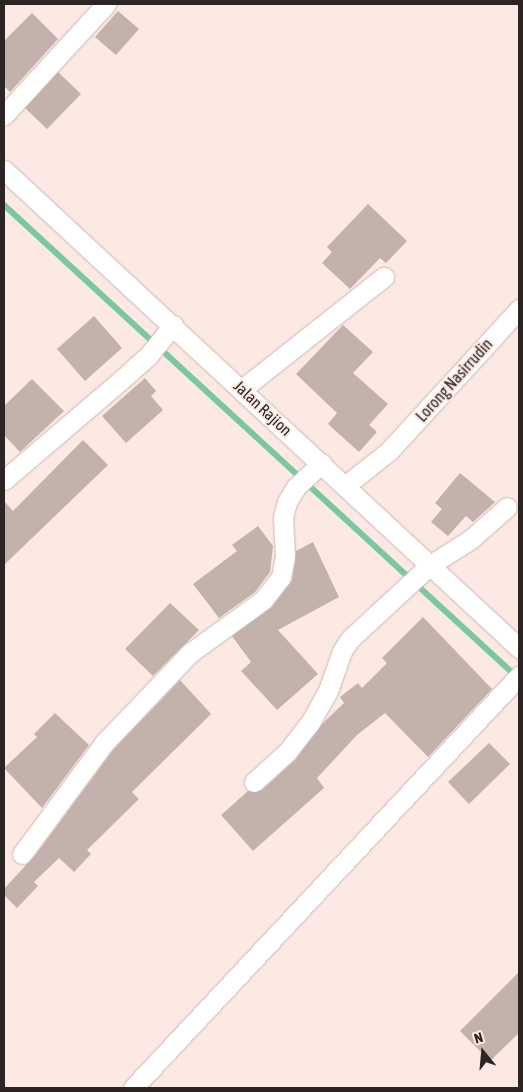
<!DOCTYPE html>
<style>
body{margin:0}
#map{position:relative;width:523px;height:1092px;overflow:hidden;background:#fce9e3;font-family:"Asap Condensed",sans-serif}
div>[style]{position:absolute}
.stream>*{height:6px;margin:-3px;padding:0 3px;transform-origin:3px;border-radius:3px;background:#7bc7a2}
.building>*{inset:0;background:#c3b1ab}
.roads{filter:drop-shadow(0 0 1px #ccbab4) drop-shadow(0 0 1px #ccbab4)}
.minor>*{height:19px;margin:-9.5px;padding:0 9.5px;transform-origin:9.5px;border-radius:9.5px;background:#fff}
span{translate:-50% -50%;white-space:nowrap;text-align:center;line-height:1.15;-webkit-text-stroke:4px #fce9e3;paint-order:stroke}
.street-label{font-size:16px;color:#2c2523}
.frame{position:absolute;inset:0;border:5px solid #2c2523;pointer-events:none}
.north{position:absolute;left:458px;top:1027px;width:50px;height:50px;-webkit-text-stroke:4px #fce9e3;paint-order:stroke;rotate:343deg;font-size:14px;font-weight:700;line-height:20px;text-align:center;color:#2c2523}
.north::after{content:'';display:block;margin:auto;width:18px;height:22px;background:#2c2523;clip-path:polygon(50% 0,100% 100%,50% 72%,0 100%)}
</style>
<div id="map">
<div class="stream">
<i style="left:4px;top:205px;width:697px;rotate:42.62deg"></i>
</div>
<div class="building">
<i style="clip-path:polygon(118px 11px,139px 29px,116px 55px,95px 37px)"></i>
<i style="clip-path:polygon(32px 13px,58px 39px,10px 92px,4px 86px,4px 41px)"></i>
<i style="clip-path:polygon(58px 72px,81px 94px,47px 129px,25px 108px)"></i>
<i style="clip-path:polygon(368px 204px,407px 241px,386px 263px,380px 258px,350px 289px,322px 263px,332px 252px,327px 247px)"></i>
<i style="clip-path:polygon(94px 316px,122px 348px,85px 381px,57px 349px)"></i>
<i style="clip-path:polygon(343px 325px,373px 352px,353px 373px,388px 404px,369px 425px,377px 432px,359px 452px,328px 424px,337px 413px,296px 374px)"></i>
<i style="clip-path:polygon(145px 378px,156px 391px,151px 396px,163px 410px,126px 443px,102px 416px)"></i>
<i style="clip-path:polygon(32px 379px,64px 411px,20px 452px,4px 435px,4px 406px)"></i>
<i style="clip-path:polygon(83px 440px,108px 465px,4px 565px,4px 501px,13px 511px)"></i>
<i style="clip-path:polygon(460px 473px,495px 502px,473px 522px,466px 516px,448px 536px,431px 522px,442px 509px,435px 503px)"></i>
<i style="clip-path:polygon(258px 526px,273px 546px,270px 572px,255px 592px,219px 618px,193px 584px,237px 551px,232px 545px)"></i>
<i style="clip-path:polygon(313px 542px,339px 597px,278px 630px,318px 674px,277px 710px,241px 671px,251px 662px,232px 636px,272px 607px,292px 580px,296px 551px)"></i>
<i style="clip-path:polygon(170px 603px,199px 630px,153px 676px,125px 649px)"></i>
<i style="clip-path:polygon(423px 617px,492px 689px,428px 757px,385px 713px,357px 735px,317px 778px,324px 788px,253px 851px,221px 815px,248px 791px,262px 790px,295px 760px,322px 724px,344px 703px,340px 697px,358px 683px,362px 688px,387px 663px,382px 658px)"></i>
<i style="clip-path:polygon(180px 680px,211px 714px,132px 792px,139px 799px,87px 850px,91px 854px,74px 872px,59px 858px,34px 882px,38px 886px,17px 908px,4px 895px,4px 889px,37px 853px,113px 750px)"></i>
<i style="clip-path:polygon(55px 713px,89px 745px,42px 808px,4px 768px,37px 737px,34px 734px)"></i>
<i style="clip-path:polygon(489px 743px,510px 764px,469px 804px,448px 782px)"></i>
<i style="clip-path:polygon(519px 972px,519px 1033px,490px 1061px,460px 1031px)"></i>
</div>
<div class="roads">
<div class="minor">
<i style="left:4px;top:115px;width:151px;rotate:-47.4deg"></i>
<i style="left:4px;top:170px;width:703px;rotate:42.87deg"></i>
<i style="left:242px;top:389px;width:181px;rotate:-38.3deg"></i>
<i style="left:4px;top:480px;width:153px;rotate:-40.5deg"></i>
<i style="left:120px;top:381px;width:38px;rotate:-42deg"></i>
<i style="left:148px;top:356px;width:40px;rotate:-51deg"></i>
<i style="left:346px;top:485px;width:55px;rotate:-38.3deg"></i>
<i style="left:389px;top:451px;width:193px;rotate:-47.5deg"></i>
<i style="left:254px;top:782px;width:45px;rotate:-42.3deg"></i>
<i style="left:287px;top:752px;width:37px;rotate:-52deg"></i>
<i style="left:310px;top:723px;width:37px;rotate:-61deg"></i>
<i style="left:328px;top:691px;width:42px;rotate:-70.7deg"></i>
<i style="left:342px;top:651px;width:14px;rotate:-56deg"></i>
<i style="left:350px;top:639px;width:109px;rotate:-42.8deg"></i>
<i style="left:430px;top:565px;width:49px;rotate:-32.4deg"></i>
<i style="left:471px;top:539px;width:48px;rotate:-41.6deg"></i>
<i style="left:22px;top:854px;width:138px;rotate:-53.5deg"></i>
<i style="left:104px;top:743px;width:124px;rotate:-46.3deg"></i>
<i style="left:190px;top:653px;width:90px;rotate:-36deg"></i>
<i style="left:263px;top:600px;width:29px;rotate:-52deg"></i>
<i style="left:281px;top:577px;width:20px;rotate:-79deg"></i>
<i style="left:285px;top:557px;width:40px;rotate:-92.9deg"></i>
<i style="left:283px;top:517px;width:16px;rotate:-75deg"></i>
<i style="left:287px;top:502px;width:17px;rotate:-59deg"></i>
<i style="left:296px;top:487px;width:35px;rotate:-43deg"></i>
<i style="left:133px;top:1088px;width:565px;rotate:-46.87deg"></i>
</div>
</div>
<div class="street-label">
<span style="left:454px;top:380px;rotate:-48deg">Lorong Nasirrudin</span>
<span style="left:263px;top:408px;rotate:43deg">Jalan Rajion</span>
</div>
<div class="frame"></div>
<div class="north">N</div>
</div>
